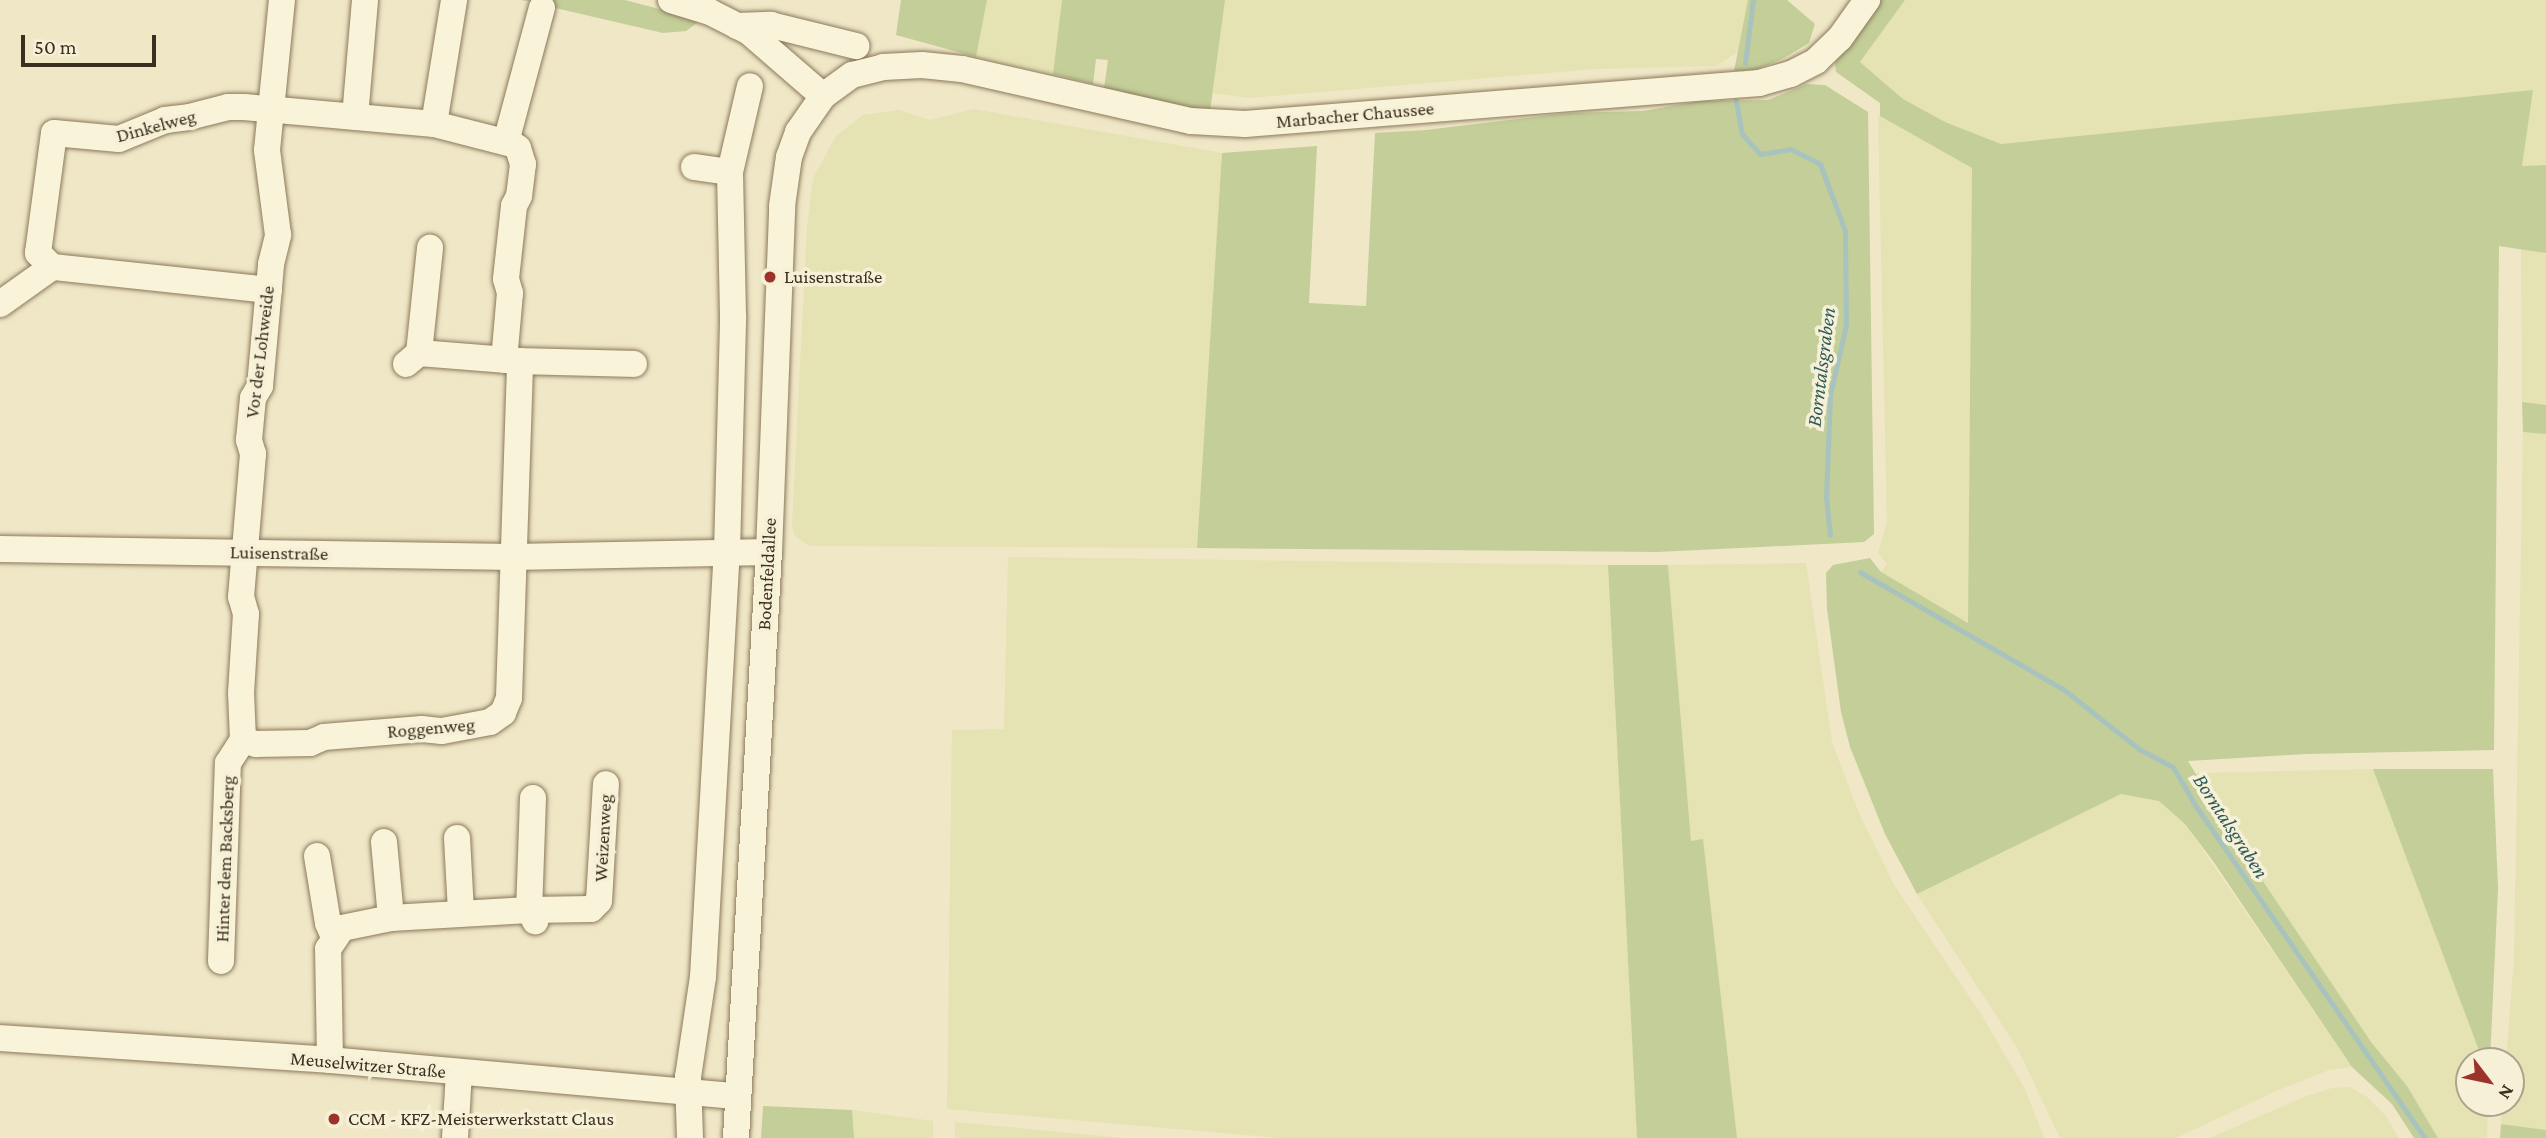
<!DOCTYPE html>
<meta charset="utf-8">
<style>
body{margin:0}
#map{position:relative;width:2546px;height:1138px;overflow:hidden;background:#efe7c6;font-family:"Crimson Pro",serif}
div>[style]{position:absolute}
.farmland>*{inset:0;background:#e5e2b3}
.green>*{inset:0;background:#c3ce99}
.stream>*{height:5px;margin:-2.5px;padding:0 2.5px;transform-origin:2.5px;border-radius:2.5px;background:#a8c3bd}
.roads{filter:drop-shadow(0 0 2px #8b795b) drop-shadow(0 0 2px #8b795b)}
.minor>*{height:26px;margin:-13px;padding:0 13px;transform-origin:13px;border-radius:13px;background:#f9f3da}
.dots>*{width:19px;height:19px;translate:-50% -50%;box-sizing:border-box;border:4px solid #f6f0d6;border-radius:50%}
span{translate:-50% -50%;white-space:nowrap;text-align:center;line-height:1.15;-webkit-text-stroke:7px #f6f0d6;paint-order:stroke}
.street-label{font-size:19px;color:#3b2f1f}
.poi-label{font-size:19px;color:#3b2f1f}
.left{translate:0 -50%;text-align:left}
.water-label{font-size:21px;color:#2e5a5b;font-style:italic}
.north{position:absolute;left:2455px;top:1047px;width:70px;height:70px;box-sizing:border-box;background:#f6f0d6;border:2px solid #aba38d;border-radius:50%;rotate:122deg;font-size:19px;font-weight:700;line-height:28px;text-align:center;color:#3b2f1f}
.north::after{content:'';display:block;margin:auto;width:24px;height:32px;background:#9b332a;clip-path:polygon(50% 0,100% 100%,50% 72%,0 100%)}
.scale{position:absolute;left:21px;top:35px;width:135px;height:32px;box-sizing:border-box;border:4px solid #3b2f1f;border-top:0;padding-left:9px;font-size:21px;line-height:24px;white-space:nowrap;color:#3b2f1f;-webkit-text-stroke:5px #f6f0d6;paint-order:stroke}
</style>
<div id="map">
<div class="farmland">
<i style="clip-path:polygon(987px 0,1062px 0,1053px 74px,976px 57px)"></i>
<i style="clip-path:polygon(1225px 0,1748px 0,1743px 37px,1736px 53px,1716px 66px,1594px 69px,1249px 98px,1213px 93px)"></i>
<i style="clip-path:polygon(1905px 0,2546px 0,2546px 165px,2522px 167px,2532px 90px,2001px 144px,1945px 122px,1903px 99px,1860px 62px)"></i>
<i style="clip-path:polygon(974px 109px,1222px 153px,1197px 548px,809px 546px,795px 536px,792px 525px,807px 228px,813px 178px,836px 136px,863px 115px,899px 110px,930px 120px)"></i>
<i style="clip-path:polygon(1878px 115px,1972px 168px,1968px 623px,1881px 572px,1887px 564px,1878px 553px,1887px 523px)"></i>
<i style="clip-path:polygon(2521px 249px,2546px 253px,2546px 405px,2522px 402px)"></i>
<i style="clip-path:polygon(2523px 432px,2546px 434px,2546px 1130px,2501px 1124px,2502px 1103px,2511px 1103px,2511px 1061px,2506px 1061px,2514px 958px)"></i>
<i style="clip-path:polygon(1008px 557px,1608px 565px,1637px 1138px,1280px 1138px,947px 1109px,952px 730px,1004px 729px)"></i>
<i style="clip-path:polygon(1806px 563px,1832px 742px,1858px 811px,1894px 885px,1981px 1014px,2025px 1089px,2044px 1138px,1737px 1138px,1703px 840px,1691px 841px,1668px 565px)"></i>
<i style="clip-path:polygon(2373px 769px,2483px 1061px,2469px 1061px,2469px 1103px,2488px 1103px,2487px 1138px,2438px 1138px,2407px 1086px,2371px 1043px,2236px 841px,2196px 773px)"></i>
<i style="clip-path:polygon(2121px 794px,2159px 801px,2185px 824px,2352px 1067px,2329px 1070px,2276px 1091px,2176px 1138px,2060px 1138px,2018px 1049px,1917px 894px)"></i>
<i style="clip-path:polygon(2350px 1087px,2367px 1097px,2385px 1115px,2399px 1138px,2210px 1138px,2304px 1097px,2332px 1088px)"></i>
<i style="clip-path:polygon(852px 1110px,933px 1121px,933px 1138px,854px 1138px)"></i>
<i style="clip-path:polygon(955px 1122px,1123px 1138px,955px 1138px)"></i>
</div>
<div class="green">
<i style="clip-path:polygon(521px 0,625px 0,701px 20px,686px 31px,663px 33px)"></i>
<i style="clip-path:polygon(901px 0,987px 0,976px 57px,896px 35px)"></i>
<i style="clip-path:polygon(1062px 0,1225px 0,1210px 112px,1104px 88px,1108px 60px,1096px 59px,1093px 84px,1053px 74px)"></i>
<i style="clip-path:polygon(1748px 0,1787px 0,1815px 24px,1809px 43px,1784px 58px,1755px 70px,1734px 71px)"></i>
<i style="clip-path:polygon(1878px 0,1905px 0,1860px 62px,1903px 99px,1945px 122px,2001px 144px,2533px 90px,2522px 166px,2546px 165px,2546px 253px,2499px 246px,2494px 750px,2306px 754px,2188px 761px,2236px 841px,2371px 1042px,2407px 1086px,2438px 1138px,2414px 1138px,2392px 1104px,2352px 1067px,2213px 861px,2185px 824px,2159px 801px,2121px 794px,1917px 894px,1885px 834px,1850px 747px,1841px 712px,1827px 609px,1826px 573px,1833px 565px,1870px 558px,1881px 572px,1968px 623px,1972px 168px,1880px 116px,1880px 103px,1836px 72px,1835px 63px)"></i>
<i style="clip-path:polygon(1807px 84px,1825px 85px,1868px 112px,1874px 534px,1864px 542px,1657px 552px,1197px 548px,1222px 153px,1317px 146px,1309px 303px,1366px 306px,1375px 133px,1426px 130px,1569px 113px,1643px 111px,1700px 101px,1768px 100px)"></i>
<i style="clip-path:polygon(2522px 402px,2546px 405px,2546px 434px,2523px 432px)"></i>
<i style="clip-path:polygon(1608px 565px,1668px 565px,1691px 841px,1703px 839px,1737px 1138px,1637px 1138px)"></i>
<i style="clip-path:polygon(2373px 769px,2493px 769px,2498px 888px,2490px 1061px,2483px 1061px)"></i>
<i style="clip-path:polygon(763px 1106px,852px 1110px,854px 1138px,761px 1138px)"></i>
<i style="clip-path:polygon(2501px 1124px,2546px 1130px,2546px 1138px,2500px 1138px)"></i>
</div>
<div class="stream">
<i style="left:1745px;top:63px;width:64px;rotate:-82.8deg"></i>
<i style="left:1736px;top:101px;width:34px;rotate:80deg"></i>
<i style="left:1742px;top:134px;width:27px;rotate:48deg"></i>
<i style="left:1760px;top:154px;width:31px;rotate:-9deg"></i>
<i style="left:1791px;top:149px;width:33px;rotate:27deg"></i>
<i style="left:1820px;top:164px;width:72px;rotate:69.5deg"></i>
<i style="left:1845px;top:231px;width:94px;rotate:89.4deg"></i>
<i style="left:1846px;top:325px;width:72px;rotate:102.9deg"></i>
<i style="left:1830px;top:395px;width:102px;rotate:92.2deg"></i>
<i style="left:1826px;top:497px;width:38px;rotate:84deg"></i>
<i style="left:1860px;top:572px;width:234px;rotate:30deg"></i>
<i style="left:2063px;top:689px;width:97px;rotate:38.3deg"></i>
<i style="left:2139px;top:749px;width:38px;rotate:28deg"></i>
<i style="left:2173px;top:767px;width:44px;rotate:59.9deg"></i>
<i style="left:2195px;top:805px;width:405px;rotate:55.4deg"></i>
</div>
<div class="roads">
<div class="minor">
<i style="left:671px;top:0;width:41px;rotate:17.1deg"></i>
<i style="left:710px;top:12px;width:44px;rotate:27.1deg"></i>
<i style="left:749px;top:32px;width:98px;rotate:40.9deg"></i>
<i style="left:737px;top:26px;width:34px;rotate:-2deg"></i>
<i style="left:771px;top:25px;width:88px;rotate:13.9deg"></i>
<i style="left:355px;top:117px;width:117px;rotate:-85.1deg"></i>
<i style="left:434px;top:124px;width:126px;rotate:-80.8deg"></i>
<i style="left:506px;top:142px;width:139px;rotate:-75deg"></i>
<i style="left:694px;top:167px;width:36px;rotate:8deg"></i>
<i style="left:269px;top:290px;width:218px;rotate:-173.9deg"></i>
<i style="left:52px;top:267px;width:20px;rotate:-135deg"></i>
<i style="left:38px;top:253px;width:121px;rotate:-82.4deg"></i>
<i style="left:54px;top:133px;width:65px;rotate:5.3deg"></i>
<i style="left:119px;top:139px;width:50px;rotate:-22.4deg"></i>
<i style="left:165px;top:120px;width:24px;rotate:-7deg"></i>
<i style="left:189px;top:117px;width:40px;rotate:-14.4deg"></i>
<i style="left:228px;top:107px;width:16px"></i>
<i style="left:244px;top:107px;width:191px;rotate:5.1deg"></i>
<i style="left:434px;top:124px;width:81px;rotate:14.4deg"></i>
<i style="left:512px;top:144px;width:7px;rotate:34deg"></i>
<i style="left:518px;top:148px;width:17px;rotate:73deg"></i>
<i style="left:523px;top:164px;width:32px;rotate:97deg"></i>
<i style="left:519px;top:196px;width:11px;rotate:117deg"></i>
<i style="left:514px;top:206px;width:73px;rotate:96.3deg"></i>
<i style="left:506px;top:279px;width:15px;rotate:74deg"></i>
<i style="left:510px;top:293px;width:67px;rotate:95.1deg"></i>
<i style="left:0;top:304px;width:64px;rotate:-35.4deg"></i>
<i style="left:419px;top:353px;width:106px;rotate:-84deg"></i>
<i style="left:406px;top:364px;width:17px;rotate:-40deg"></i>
<i style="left:419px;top:353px;width:101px;rotate:4.5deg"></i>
<i style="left:520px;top:361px;width:114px;rotate:1.5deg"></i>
<i style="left:0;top:549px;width:513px;rotate:0.89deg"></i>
<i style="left:513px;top:557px;width:256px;rotate:-1.1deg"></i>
<i style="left:243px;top:740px;width:14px;rotate:17deg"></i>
<i style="left:256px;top:744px;width:54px;rotate:-1.1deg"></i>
<i style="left:310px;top:743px;width:15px;rotate:-23deg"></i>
<i style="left:324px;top:737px;width:98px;rotate:-4.7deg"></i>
<i style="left:422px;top:729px;width:20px;rotate:6deg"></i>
<i style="left:442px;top:731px;width:49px;rotate:-10.6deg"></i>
<i style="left:490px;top:722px;width:16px;rotate:-35deg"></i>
<i style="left:503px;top:713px;width:16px;rotate:-68deg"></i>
<i style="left:509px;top:698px;width:337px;rotate:-88.1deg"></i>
<i style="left:533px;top:798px;width:112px;rotate:92deg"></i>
<i style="left:529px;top:910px;width:62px;rotate:-0.9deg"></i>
<i style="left:591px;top:909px;width:11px;rotate:-45deg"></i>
<i style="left:599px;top:901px;width:117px;rotate:-86.6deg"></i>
<i style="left:457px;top:838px;width:75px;rotate:86.9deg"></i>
<i style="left:384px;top:842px;width:76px;rotate:84.7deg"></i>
<i style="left:317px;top:856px;width:68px;rotate:80.7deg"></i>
<i style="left:328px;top:923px;width:15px;rotate:67deg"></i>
<i style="left:221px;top:961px;width:198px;rotate:-88deg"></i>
<i style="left:228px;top:763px;width:27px;rotate:-57deg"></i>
<i style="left:243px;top:740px;width:47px;rotate:-92.4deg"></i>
<i style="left:241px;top:693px;width:79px;rotate:-86.4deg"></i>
<i style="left:246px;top:614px;width:18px;rotate:-106deg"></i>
<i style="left:241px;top:597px;width:144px;rotate:-85.2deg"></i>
<i style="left:253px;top:454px;width:15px;rotate:-106deg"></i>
<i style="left:249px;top:440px;width:42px;rotate:-84.6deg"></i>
<i style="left:253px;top:398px;width:14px;rotate:-60deg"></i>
<i style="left:260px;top:386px;width:122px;rotate:-84.8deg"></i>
<i style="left:271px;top:264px;width:30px;rotate:-76deg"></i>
<i style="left:278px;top:235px;width:86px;rotate:-97.4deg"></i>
<i style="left:267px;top:150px;width:151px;rotate:-84.3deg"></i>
<i style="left:0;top:1038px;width:331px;rotate:3.8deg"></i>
<i style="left:330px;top:1060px;width:408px;rotate:5.1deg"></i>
<i style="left:330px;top:1060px;width:111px;rotate:-91deg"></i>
<i style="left:328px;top:949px;width:25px;rotate:-56deg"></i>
<i style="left:342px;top:928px;width:50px;rotate:-11.5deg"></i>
<i style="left:391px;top:918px;width:138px;rotate:-3.3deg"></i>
<i style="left:529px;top:910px;width:13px;rotate:61deg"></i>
<i style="left:455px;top:1138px;width:66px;rotate:-86.5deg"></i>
<i style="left:690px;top:1138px;width:61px;rotate:-91.9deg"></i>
<i style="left:688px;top:1077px;width:101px;rotate:-81.5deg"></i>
<i style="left:703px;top:977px;width:426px;rotate:-86.8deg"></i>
<i style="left:727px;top:552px;width:236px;rotate:-88.5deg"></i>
<i style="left:733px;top:316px;width:144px;rotate:-91.2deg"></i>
<i style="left:730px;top:172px;width:88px;rotate:-76.9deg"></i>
<i style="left:736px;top:1138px;width:587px;rotate:-86.78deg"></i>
<i style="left:769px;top:552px;width:346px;rotate:-87.8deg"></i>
<i style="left:782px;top:206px;width:49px;rotate:-81.9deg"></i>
<i style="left:789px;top:157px;width:27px;rotate:-70deg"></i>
<i style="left:798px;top:132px;width:44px;rotate:-55.2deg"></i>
<i style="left:823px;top:96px;width:36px;rotate:-36deg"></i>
<i style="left:852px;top:75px;width:32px;rotate:-14deg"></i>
<i style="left:883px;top:67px;width:39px;rotate:-3deg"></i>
<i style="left:922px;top:65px;width:40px;rotate:5.7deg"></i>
<i style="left:962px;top:69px;width:235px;rotate:12.8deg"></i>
<i style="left:1191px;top:121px;width:54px;rotate:3.2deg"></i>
<i style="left:1245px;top:124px;width:516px;rotate:-4.56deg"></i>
<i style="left:1759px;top:83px;width:33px;rotate:-16deg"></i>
<i style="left:1791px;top:74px;width:28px;rotate:-27deg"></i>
<i style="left:1816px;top:61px;width:33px;rotate:-44deg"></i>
<i style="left:1840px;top:38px;width:47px;rotate:-54.6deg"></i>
</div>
</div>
<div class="dots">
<i style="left:770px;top:277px;background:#9b332a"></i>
<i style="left:334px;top:1119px;background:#9b332a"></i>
</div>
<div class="street-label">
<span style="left:1355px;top:115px;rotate:-5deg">Marbacher Chaussee</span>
<span style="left:156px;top:126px;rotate:-15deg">Dinkelweg</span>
<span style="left:260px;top:352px;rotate:-83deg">Vor der Lohweide</span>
<span style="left:279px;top:553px;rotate:1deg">Luisenstraße</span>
<span style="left:767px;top:574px;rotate:-87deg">Bodenfeldallee</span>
<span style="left:431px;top:728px;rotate:-5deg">Roggenweg</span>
<span style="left:603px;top:838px;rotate:-87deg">Weizenweg</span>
<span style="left:225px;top:859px;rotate:-88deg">Hinter dem Backsberg</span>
<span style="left:368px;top:1065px;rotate:5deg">Meuselwitzer Straße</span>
</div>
<div class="poi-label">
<span class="left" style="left:784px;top:277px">Luisenstraße</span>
<span class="left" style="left:348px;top:1119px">CCM - KFZ-Meisterwerkstatt Claus</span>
</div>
<div class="water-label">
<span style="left:1821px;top:367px;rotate:-83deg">Borntalsgraben</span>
<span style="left:2231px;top:826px;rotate:57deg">Borntalsgraben</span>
</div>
<div class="north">N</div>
<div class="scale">50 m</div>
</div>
